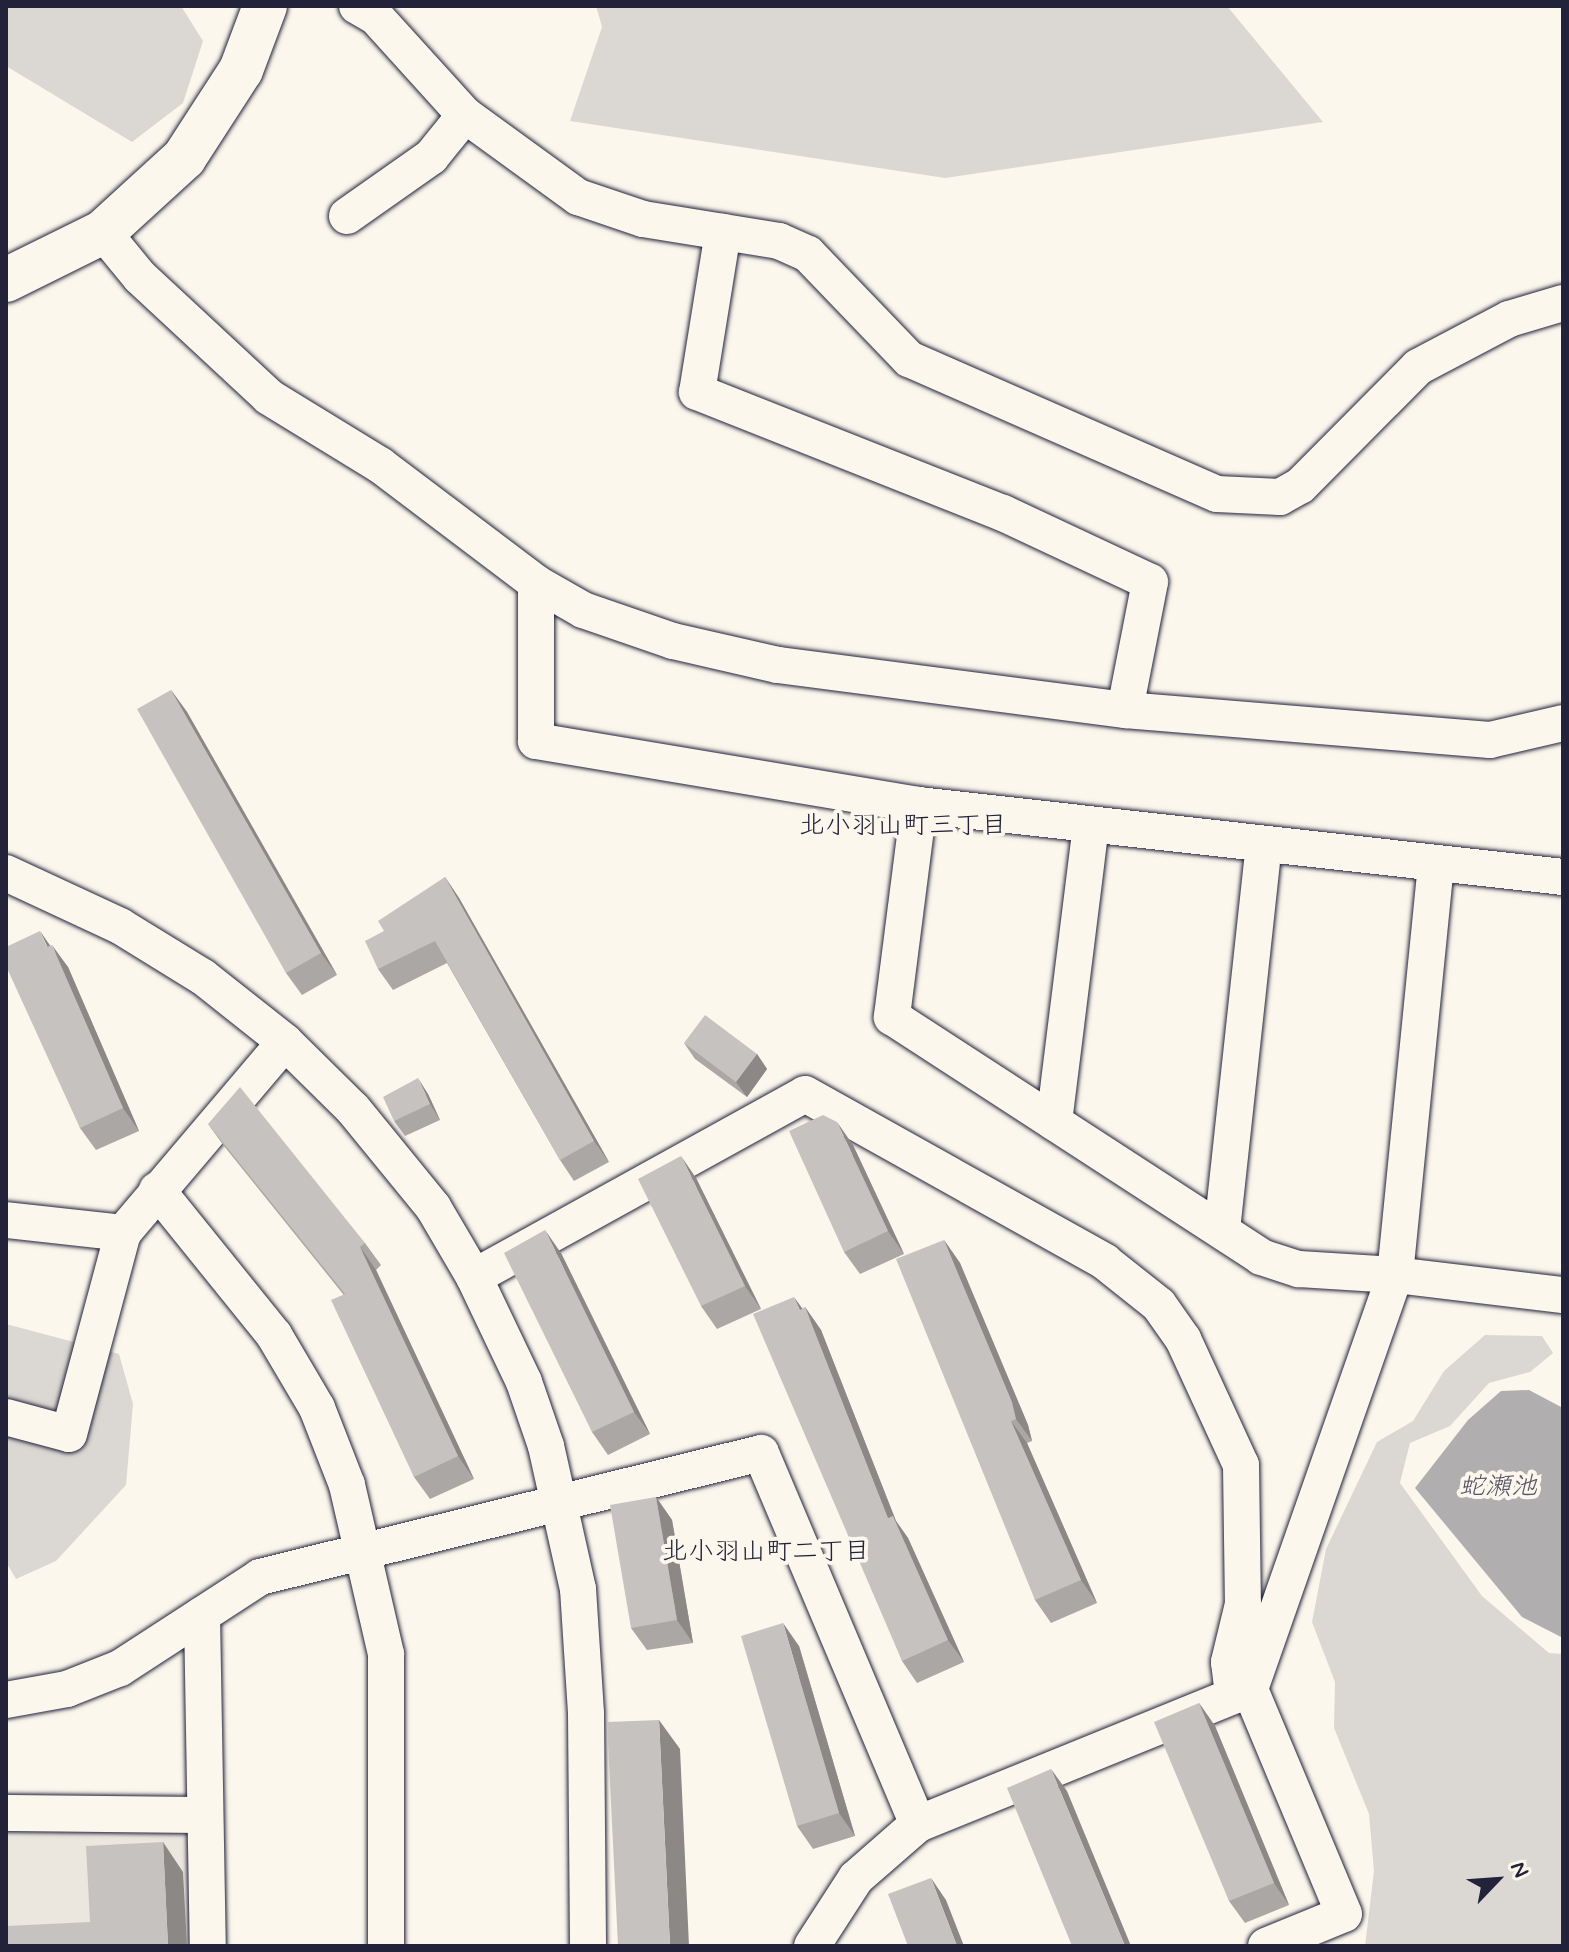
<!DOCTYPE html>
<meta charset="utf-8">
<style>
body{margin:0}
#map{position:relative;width:1569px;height:1952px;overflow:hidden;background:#fbf7ec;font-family:Mynerve,"Klee One",sans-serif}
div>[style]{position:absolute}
.built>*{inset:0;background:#ebe7df}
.green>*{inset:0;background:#dbd8d3}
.water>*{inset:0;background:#b1aeb0}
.roads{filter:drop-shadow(0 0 2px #22223b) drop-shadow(0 0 2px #22223b)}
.minor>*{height:36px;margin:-18px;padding:0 18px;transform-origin:18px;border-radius:18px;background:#fbf7ec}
.major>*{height:44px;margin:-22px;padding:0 22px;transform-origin:22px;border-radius:22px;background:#fbf7ec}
.wall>*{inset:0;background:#aaa7a5}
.shaded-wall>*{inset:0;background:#8b8886}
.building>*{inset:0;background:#c6c2c0}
span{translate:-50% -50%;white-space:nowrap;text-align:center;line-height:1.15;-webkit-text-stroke:8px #fbf7ec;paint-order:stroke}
.neighbourhood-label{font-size:26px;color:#22223b}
.water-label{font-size:26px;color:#545364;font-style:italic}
.frame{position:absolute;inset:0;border:8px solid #22223b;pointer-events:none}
.north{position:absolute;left:1457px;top:1840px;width:80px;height:80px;-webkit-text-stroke:6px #fbf7ec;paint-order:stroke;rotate:65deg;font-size:22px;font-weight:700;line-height:32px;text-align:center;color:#22223b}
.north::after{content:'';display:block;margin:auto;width:28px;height:36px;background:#22223b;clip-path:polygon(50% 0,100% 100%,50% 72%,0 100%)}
</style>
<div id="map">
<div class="built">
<i style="clip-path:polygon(6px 1824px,191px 1826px,195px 1946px,6px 1946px)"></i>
</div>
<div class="green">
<i style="clip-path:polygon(6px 6px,181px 6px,203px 41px,183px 103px,132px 142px,6px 66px)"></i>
<i style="clip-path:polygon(596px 6px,1227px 6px,1323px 122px,945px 178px,570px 121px,602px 27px)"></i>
<i style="clip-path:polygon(6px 1324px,119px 1354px,133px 1404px,126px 1485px,56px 1561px,16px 1579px,6px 1562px)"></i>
<i style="clip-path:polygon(1485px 1335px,1542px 1336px,1553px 1353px,1530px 1372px,1489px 1383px,1450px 1426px,1410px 1443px,1400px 1483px,1482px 1596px,1549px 1653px,1563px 1654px,1563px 1946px,1365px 1946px,1374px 1871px,1369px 1814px,1334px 1728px,1335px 1682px,1312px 1622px,1326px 1549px,1377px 1442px,1413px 1421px,1444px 1371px)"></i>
</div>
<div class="water">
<i style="clip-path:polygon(1529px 1390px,1563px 1408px,1563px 1638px,1522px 1617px,1415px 1488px,1468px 1420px,1501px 1391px)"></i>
</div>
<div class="roads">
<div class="minor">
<i style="left:357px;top:6px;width:22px;rotate:30deg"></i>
<i style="left:376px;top:17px;width:132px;rotate:47.8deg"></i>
<i style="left:465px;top:115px;width:140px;rotate:36deg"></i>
<i style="left:578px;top:197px;width:69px;rotate:18.7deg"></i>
<i style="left:643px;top:219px;width:138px;rotate:9.2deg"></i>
<i style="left:779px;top:241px;width:32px;rotate:24deg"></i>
<i style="left:808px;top:254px;width:146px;rotate:46.1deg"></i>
<i style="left:909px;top:359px;width:336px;rotate:23.7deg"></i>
<i style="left:1217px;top:494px;width:63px;rotate:2.7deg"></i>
<i style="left:1280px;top:497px;width:23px;rotate:-29deg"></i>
<i style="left:1300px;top:486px;width:168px;rotate:-45.2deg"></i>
<i style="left:1418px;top:367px;width:103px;rotate:-27.8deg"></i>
<i style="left:1509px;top:319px;width:56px;rotate:-16.5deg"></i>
<i style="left:347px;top:216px;width:103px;rotate:-35.1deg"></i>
<i style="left:431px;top:157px;width:54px;rotate:-51deg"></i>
<i style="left:103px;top:232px;width:58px;rotate:50.6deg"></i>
<i style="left:140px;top:277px;width:176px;rotate:42.9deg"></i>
<i style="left:269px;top:397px;width:130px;rotate:31.5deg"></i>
<i style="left:380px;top:465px;width:196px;rotate:37.1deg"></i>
<i style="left:536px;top:583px;width:54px;rotate:29.9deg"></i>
<i style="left:583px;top:610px;width:95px;rotate:19deg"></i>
<i style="left:673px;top:641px;width:108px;rotate:12.9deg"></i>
<i style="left:778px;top:665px;width:350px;rotate:7.4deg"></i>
<i style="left:1125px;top:710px;width:366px;rotate:4.7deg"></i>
<i style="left:1490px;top:740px;width:75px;rotate:-13.1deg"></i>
<i style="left:723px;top:232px;width:162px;rotate:99.2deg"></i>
<i style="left:697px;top:392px;width:329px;rotate:21.6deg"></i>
<i style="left:1003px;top:513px;width:162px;rotate:25.1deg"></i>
<i style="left:1150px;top:582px;width:130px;rotate:101.1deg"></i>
<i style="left:536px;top:583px;width:158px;rotate:90deg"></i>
<i style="left:536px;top:741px;width:388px;rotate:9.5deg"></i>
<i style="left:919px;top:805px;width:648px;rotate:6.38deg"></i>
<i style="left:919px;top:805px;width:214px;rotate:97.3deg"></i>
<i style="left:892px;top:1017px;width:440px;rotate:33deg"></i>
<i style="left:1261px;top:1257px;width:40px;rotate:18deg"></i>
<i style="left:1299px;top:1269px;width:96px;rotate:3.6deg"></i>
<i style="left:1395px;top:1275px;width:169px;rotate:6.8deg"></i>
<i style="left:6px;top:873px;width:126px;rotate:24.9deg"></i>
<i style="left:120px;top:926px;width:97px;rotate:31.6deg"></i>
<i style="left:203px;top:977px;width:105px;rotate:38.4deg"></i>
<i style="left:285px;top:1042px;width:95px;rotate:44.6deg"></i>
<i style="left:353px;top:1109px;width:127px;rotate:50.8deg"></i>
<i style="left:433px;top:1207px;width:81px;rotate:59.6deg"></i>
<i style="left:474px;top:1277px;width:116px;rotate:64.5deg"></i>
<i style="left:524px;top:1382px;width:68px;rotate:71deg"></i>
<i style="left:546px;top:1446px;width:147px;rotate:77.4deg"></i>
<i style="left:578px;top:1589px;width:125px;rotate:86.3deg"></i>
<i style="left:586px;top:1714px;width:232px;rotate:89.5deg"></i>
<i style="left:1054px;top:1122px;width:298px;rotate:-82.9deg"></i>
<i style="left:157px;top:1190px;width:186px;rotate:51.1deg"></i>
<i style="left:274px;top:1335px;width:85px;rotate:59.5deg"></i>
<i style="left:317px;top:1408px;width:83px;rotate:68.7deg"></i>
<i style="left:347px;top:1485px;width:173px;rotate:77deg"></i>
<i style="left:386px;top:1654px;width:292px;rotate:90deg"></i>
<i style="left:6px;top:1220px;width:118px;rotate:6.3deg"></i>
<i style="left:1222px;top:1230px;width:387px;rotate:-83.8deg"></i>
<i style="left:474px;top:1277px;width:378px;rotate:-28.9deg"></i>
<i style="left:805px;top:1094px;width:344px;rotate:29.2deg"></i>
<i style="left:1105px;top:1262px;width:69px;rotate:38.5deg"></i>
<i style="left:1159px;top:1305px;width:42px;rotate:54.8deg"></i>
<i style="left:1183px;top:1339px;width:139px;rotate:65.3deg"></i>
<i style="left:1241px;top:1465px;width:139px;rotate:89.2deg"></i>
<i style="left:1243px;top:1604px;width:60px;rotate:103.6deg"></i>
<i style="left:1229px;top:1662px;width:34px;rotate:83deg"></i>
<i style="left:6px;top:1417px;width:65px;rotate:15.1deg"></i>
<i style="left:69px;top:1434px;width:208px;rotate:-75deg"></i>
<i style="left:123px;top:1233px;width:250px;rotate:-49.7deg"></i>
<i style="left:202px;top:1615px;width:331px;rotate:89deg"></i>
<i style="left:6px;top:1700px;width:62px;rotate:-10.2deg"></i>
<i style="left:67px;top:1689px;width:57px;rotate:-21.6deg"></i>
<i style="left:120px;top:1668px;width:167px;rotate:-33deg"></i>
<i style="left:260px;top:1577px;width:516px;rotate:-13.9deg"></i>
<i style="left:761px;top:1453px;width:403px;rotate:67.1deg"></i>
<i style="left:6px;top:1813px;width:199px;rotate:0.6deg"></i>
<i style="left:812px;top:1946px;width:81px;rotate:-57.1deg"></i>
<i style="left:856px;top:1878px;width:82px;rotate:-41.1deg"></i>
<i style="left:918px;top:1824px;width:358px;rotate:-22.1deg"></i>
<i style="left:1266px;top:1946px;width:84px;rotate:-22.3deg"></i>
<i style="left:1344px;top:1914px;width:244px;rotate:-112.7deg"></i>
<i style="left:1250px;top:1689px;width:439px;rotate:-70.7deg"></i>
<i style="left:1395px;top:1275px;width:413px;rotate:-84.3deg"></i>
</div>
<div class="major">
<i style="left:6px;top:280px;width:108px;rotate:-26.3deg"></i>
<i style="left:103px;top:232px;width:110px;rotate:-42.4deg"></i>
<i style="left:184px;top:158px;width:105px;rotate:-57.1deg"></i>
<i style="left:241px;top:70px;width:68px;rotate:-69.4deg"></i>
</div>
</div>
<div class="wall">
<i style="clip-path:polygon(171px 690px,187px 712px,337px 975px,302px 995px,286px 973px)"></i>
<i style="clip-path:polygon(445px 877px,459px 898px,609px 1162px,574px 1181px,560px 1160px,447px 963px,393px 990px,378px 969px,384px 931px)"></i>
<i style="clip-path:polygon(50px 946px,68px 967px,139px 1131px,96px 1150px,80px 1128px)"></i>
<i style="clip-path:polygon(684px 1043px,757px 1054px,767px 1069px,747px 1097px,695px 1059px)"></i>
<i style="clip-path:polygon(428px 1094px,440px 1120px,405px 1136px,394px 1121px)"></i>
<i style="clip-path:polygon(208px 1124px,365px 1243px,381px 1265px,376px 1270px,474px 1479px,430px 1499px,414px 1477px,343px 1294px,224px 1146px)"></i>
<i style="clip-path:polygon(853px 1145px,904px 1254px,860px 1274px,844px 1252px)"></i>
<i style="clip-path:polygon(696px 1178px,761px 1309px,717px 1329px,701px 1306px)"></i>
<i style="clip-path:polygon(944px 1240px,960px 1263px,1028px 1425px,1032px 1441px,1027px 1443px,1097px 1603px,1051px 1623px,1035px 1600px)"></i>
<i style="clip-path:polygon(561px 1253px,650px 1434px,608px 1455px,592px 1432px)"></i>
<i style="clip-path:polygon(805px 1307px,821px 1330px,896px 1521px,908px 1538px,964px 1662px,917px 1683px,902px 1661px,803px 1309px)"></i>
<i style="clip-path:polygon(656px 1497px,672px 1520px,693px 1643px,647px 1650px,631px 1628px)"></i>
<i style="clip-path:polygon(799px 1646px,855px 1836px,813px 1849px,797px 1826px)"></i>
<i style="clip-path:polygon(1199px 1703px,1215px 1726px,1289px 1905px,1245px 1923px,1229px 1901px)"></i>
</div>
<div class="shaded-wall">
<i style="clip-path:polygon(171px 690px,187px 712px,337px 975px,321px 953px)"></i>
<i style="clip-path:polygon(445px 877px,459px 898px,609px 1162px,594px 1141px)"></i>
<i style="clip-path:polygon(40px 931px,56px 954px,52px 945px,68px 967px,139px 1131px,123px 1108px)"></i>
<i style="clip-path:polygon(757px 1054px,767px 1069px,747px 1097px,736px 1082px)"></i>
<i style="clip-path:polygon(418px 1078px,428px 1094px,440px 1120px,430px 1104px)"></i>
<i style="clip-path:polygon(837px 1122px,853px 1145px,904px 1254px,888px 1231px)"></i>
<i style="clip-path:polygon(681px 1156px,696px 1178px,761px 1309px,745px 1286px)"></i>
<i style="clip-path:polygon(545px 1230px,561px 1253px,650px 1434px,634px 1412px)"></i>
<i style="clip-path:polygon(944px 1240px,960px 1263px,1028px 1425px,1032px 1441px,1016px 1419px)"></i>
<i style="clip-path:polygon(360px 1247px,376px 1270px,474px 1479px,458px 1456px)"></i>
<i style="clip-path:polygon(794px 1297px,810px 1319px,805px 1307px,821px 1330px,896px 1521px,908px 1538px,964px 1662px,948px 1640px,888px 1518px)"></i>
<i style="clip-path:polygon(1011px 1421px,1027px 1443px,1097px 1603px,1081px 1580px)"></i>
<i style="clip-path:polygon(656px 1497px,672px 1520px,693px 1643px,677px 1620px)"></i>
<i style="clip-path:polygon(783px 1623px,799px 1646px,855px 1836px,839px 1813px)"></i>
<i style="clip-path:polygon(1199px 1703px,1215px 1726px,1289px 1905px,1274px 1883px)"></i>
<i style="clip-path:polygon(659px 1720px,680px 1749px,689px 1946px,670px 1946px)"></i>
<i style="clip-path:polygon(1051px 1769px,1067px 1791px,1131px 1946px,1125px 1946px)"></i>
<i style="clip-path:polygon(163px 1842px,183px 1872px,187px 1946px,168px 1946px)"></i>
<i style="clip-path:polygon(931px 1878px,946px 1900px,964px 1946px,957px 1946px)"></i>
</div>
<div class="building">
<i style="clip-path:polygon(171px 690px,321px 953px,286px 973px,137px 709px)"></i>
<i style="clip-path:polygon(445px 877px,594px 1141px,560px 1160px,435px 941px,378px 969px,365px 941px,384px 931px,378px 921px)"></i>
<i style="clip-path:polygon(40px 931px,47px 947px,52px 945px,123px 1108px,80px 1128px,6px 966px,6px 947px)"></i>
<i style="clip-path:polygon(705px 1015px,757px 1054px,736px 1082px,684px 1043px)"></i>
<i style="clip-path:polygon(418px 1078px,430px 1104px,394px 1121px,383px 1097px)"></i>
<i style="clip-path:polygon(240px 1087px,365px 1243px,360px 1247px,458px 1456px,414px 1477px,331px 1300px,345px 1294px,208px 1124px)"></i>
<i style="clip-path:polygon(823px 1115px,837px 1122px,888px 1231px,844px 1252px,789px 1131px)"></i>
<i style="clip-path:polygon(681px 1156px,745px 1286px,701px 1306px,638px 1179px)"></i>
<i style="clip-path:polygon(545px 1230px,634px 1412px,592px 1432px,504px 1253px)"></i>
<i style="clip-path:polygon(944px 1240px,1012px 1402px,1016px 1419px,1011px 1421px,1081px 1580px,1035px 1600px,896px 1259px)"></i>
<i style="clip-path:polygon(794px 1297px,800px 1310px,805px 1307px,888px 1518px,893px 1516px,948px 1640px,902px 1661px,753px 1314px)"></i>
<i style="clip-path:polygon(656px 1497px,677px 1620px,631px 1628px,610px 1505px)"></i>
<i style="clip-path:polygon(783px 1623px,839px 1813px,797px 1826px,741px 1636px)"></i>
<i style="clip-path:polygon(1199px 1703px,1274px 1883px,1229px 1901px,1154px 1722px)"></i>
<i style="clip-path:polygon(659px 1720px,670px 1946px,618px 1946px,607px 1722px)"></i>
<i style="clip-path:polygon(1051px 1769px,1125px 1946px,1072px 1946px,1007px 1788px)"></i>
<i style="clip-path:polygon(163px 1842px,168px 1946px,6px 1946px,6px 1926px,90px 1922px,86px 1846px)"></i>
<i style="clip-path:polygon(931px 1878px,957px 1946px,908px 1946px,888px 1894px)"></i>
</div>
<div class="neighbourhood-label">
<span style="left:903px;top:827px">北小羽山町三丁目</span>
<span style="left:766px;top:1553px">北小羽山町二丁目</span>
</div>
<div class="water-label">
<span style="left:1498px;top:1488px">蛇瀬池</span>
</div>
<div class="frame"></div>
<div class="north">N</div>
</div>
